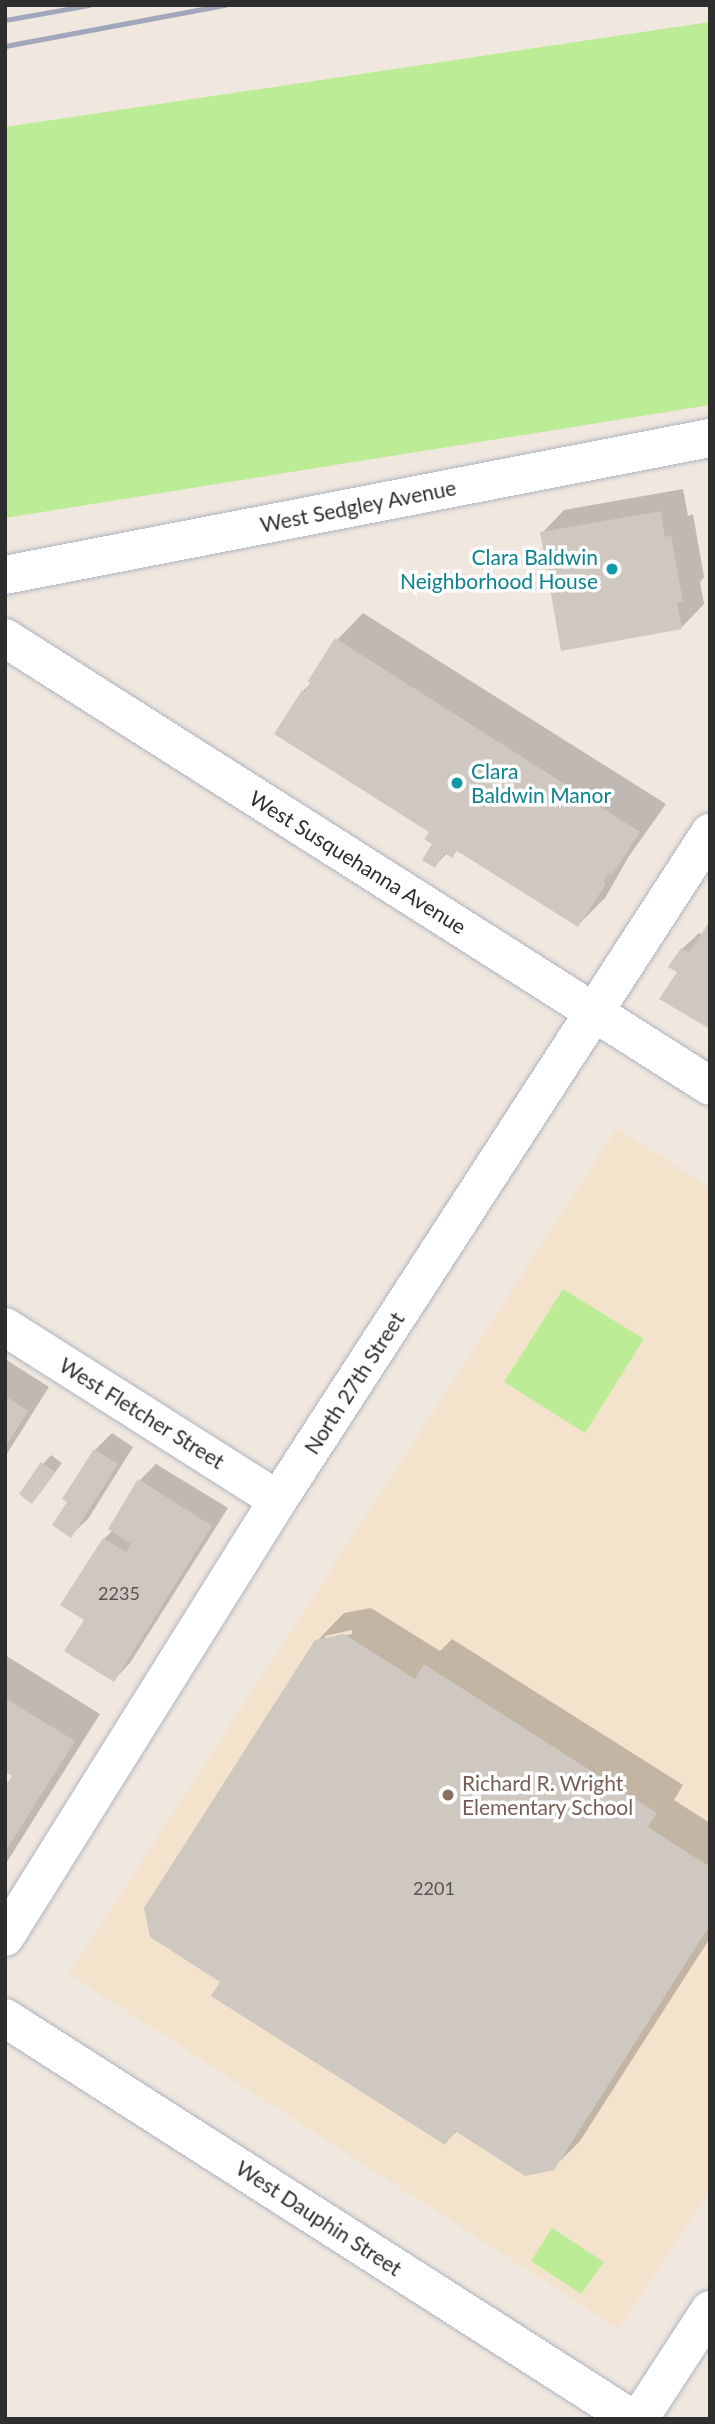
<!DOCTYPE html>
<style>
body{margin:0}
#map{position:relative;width:715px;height:2424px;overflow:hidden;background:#f0e7df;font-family:Lato,sans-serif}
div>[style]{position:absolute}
.education>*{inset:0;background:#f3e3cd}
.green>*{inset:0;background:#bdec96}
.shadow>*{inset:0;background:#0003}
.building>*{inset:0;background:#cfc8c0}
.roads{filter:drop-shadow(0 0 2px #afb4be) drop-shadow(0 0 2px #afb4be)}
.minor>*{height:38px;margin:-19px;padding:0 19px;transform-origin:19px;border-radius:19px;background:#fff}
.tertiary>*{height:38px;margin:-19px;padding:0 19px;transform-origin:19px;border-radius:19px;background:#fff}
.rail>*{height:5px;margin:-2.5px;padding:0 2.5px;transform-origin:2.5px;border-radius:2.5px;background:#a1a7ba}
.dots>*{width:19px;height:19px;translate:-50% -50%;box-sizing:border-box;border:4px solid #fff;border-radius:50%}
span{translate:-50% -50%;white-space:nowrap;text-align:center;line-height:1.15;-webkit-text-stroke:7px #fff;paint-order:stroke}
.number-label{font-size:18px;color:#565452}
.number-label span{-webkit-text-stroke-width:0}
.street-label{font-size:21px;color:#2e2e2e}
.culture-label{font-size:21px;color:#0d838f}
.right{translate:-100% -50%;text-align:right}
.left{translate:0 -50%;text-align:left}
.education-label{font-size:21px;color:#785e54}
.frame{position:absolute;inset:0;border:7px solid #2e2e2e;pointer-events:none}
</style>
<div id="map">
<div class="education">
<i style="clip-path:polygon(617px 1128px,710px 1188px,710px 2190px,619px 2329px,69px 1974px)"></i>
</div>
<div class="green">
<i style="clip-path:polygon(710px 22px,710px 405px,5px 518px,5px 127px)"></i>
<i style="clip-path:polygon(563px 1289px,644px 1339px,585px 1433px,504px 1382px)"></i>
<i style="clip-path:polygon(552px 2228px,604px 2262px,581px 2294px,531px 2261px)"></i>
</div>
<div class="shadow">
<i style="clip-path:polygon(683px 489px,688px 516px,693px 514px,704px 577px,700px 582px,704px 604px,682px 627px,542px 533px,564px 510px)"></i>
<i style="clip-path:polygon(363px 613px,666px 804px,629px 856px,605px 898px,578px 925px,458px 850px,447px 853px,435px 866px,431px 831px,303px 691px,312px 682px,337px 640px)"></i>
<i style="clip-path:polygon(699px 933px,703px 935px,680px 972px,682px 949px)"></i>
<i style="clip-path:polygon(5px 1359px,49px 1387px,5px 1457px)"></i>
<i style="clip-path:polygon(112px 1433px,133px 1447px,88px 1519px,71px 1535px,70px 1502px,95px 1450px)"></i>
<i style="clip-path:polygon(51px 1455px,62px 1463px,40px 1493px,43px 1464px)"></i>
<i style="clip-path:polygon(156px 1464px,228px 1508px,130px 1663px,114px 1680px,86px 1620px,104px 1539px,113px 1530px,140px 1480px)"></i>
<i style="clip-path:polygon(evenodd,371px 1608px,440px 1651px,452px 1639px,683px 1785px,674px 1800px,710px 1823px,710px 1938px,580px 2141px,553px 2168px,457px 2131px,445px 2143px,223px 1981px,317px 1641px,344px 1613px,371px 1608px,352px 1630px,352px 1634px,325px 1639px,325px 1636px,352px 1630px)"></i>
<i style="clip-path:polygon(5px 1655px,100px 1714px,5px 1865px,5px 1789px,14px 1776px,5px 1770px)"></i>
</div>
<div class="building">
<i style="clip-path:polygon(661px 511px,665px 537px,671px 536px,683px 602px,677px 602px,682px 629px,561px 651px,540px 532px)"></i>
<i style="clip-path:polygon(335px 638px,640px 832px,612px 875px,609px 873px,603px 882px,606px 884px,578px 927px,457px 851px,452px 858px,444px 853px,435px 868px,422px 860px,432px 844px,424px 839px,429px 832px,274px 734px,302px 690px,305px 692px,310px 683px,308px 681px)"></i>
<i style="clip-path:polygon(710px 921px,710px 1029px,659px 999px,677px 972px,668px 967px,681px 948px,689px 953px)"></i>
<i style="clip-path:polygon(5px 1396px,28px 1411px,5px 1447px)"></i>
<i style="clip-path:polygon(94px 1449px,118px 1464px,71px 1538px,52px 1525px,67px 1502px,62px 1499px)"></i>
<i style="clip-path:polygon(41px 1462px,55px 1472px,32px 1504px,19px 1494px)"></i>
<i style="clip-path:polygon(138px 1479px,212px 1526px,114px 1682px,64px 1651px,84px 1620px,60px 1605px,103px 1538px,126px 1552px,131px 1544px,108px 1529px)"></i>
<i style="clip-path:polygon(344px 1634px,415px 1679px,424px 1664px,657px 1813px,648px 1827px,710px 1867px,710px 1925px,554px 2170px,525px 2176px,455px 2131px,445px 2145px,211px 1996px,220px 1982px,150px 1937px,144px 1908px,315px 1640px)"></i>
<i style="clip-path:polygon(5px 1698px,75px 1741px,5px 1852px,5px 1786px,12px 1776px,5px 1772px)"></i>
</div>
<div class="roads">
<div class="minor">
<i style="left:5px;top:638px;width:835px;rotate:32.43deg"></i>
<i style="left:5px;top:1327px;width:323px;rotate:32.4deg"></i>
<i style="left:5px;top:1937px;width:515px;rotate:-58.01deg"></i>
<i style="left:278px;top:1500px;width:795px;rotate:-57.07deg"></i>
<i style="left:639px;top:2419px;width:130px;rotate:-56.9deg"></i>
</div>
<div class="tertiary">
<i style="left:5px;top:575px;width:718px;rotate:-11deg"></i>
<i style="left:5px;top:2018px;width:744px;rotate:32.6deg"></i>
</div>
</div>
<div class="rail">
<i style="left:5px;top:20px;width:85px;rotate:-10.1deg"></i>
<i style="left:5px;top:46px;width:224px;rotate:-10.6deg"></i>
</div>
<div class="dots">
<i style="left:612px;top:569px;background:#0f9aa8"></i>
<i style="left:457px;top:783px;background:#0f9aa8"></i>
<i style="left:448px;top:1795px;background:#8d6e63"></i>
</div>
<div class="number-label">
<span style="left:119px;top:1593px">2235</span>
<span style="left:434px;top:1888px">2201</span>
</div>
<div class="street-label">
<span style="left:358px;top:506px;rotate:-11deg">West Sedgley Avenue</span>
<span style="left:358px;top:862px;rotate:32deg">West Susquehanna Avenue</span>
<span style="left:354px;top:1383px;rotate:-57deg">North 27th Street</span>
<span style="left:142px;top:1413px;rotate:32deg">West Fletcher Street</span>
<span style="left:319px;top:2218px;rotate:33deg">West Dauphin Street</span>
</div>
<div class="culture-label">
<span class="right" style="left:598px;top:569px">Clara Baldwin<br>Neighborhood House</span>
<span class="left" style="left:471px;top:783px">Clara<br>Baldwin Manor</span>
</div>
<div class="education-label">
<span class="left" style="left:462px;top:1795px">Richard R. Wright<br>Elementary School</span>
</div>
<div class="frame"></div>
</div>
